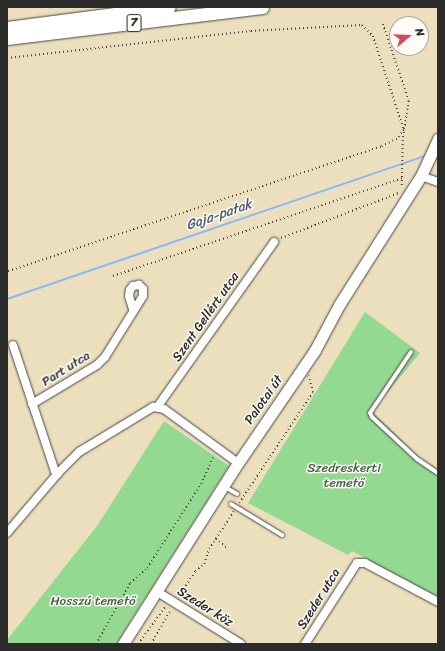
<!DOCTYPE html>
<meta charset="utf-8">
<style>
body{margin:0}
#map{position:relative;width:445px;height:651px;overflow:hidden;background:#ecdfbe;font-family:Sriracha,sans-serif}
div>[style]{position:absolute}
.green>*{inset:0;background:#94d992}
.stream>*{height:2px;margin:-1px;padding:0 1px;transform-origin:1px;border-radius:1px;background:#88b9f5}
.path>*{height:1.5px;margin-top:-0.75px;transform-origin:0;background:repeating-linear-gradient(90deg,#484641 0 1px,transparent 0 4px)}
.roads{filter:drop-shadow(0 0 1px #484641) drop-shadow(0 0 1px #484641)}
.lane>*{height:4px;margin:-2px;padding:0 2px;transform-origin:2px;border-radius:2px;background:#fff}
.street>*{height:8px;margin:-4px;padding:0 4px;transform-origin:4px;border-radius:4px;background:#fff}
.secondary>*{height:11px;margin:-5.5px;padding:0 5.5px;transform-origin:5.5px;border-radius:5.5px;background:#fff}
.primary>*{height:13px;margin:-6.5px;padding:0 6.5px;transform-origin:6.5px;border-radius:6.5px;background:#fff}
span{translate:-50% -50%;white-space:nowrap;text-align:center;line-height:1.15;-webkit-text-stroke:3px #fdfcf7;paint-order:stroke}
.shield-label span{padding:1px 3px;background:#fdfcf7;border:1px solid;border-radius:3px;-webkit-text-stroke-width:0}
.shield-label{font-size:12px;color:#2b2b2b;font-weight:700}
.street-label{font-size:13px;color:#2b2b2b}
.park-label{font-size:13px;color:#4a5f4a}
.water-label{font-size:14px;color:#4c5d72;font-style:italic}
.frame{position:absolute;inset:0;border:8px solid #2b2b2b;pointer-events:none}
.north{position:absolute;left:389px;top:16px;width:40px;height:40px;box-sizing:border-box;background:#fdfcf7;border:1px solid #a9a8a5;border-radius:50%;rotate:71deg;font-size:11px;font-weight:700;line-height:16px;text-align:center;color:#2b2b2b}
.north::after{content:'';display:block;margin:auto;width:14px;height:18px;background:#d1495b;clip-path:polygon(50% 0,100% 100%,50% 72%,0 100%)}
</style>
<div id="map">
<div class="green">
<i style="clip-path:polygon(365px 312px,420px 353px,372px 411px,422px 460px,438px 470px,438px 599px,352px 551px,348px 555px,248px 503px)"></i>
<i style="clip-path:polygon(164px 421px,229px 466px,116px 644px,7px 644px,7px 640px,97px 526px)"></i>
</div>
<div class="stream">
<i style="left:7px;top:299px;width:442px;rotate:-18.9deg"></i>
</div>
<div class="path">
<i style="left:383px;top:24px;width:81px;rotate:71.3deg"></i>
<i style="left:409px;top:101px;width:39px;rotate:99deg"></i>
<i style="left:403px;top:140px;width:48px;rotate:91.2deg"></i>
<i style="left:7px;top:58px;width:245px;rotate:-6.3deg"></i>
<i style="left:251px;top:31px;width:111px;rotate:-3.1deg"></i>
<i style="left:362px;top:25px;width:16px;rotate:45deg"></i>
<i style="left:373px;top:36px;width:99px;rotate:71.7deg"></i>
<i style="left:404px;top:130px;width:11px;rotate:128deg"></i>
<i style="left:397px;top:139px;width:18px;rotate:153deg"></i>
<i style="left:381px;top:147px;width:394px;rotate:161.5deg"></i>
<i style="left:281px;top:238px;width:126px;rotate:-20.9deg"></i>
<i style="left:113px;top:276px;width:306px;rotate:-18.7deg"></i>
<i style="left:239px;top:503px;width:133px;rotate:-56.3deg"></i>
<i style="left:313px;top:392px;width:17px;rotate:-107deg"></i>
<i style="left:216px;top:539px;width:16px;rotate:38deg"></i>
<i style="left:179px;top:596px;width:30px;rotate:-57deg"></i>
<i style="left:195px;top:571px;width:11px;rotate:-38deg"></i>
<i style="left:204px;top:564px;width:16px;rotate:-72deg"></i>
<i style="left:209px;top:549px;width:45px;rotate:-56.7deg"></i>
<i style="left:96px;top:644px;width:70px;rotate:-60.9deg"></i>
<i style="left:130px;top:583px;width:23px;rotate:-41deg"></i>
<i style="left:147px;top:568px;width:100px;rotate:-57.3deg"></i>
<i style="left:201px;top:484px;width:32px;rotate:-66deg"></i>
<i style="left:138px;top:644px;width:46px;rotate:-53.9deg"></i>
<i style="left:151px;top:644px;width:40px;rotate:-60.3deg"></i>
</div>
<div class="roads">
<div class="lane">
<i style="left:411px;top:352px;width:73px;rotate:123.9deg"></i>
<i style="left:370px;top:413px;width:4px;rotate:63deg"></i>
<i style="left:372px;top:417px;width:62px;rotate:43deg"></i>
<i style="left:417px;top:459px;width:25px;rotate:34deg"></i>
<i style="left:225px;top:487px;width:14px;rotate:30deg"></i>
<i style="left:231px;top:504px;width:60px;rotate:31.3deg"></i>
</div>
<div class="street">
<i style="left:421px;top:176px;width:18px;rotate:19deg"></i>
<i style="left:13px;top:345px;width:133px;rotate:71.6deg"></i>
<i style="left:55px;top:471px;width:4px;rotate:34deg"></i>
<i style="left:32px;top:404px;width:76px;rotate:-31deg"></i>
<i style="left:97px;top:365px;width:11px;rotate:-45deg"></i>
<i style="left:105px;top:357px;width:72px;rotate:-58.1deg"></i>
<i style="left:143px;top:296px;width:7px;rotate:-90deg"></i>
<i style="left:143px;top:289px;width:6px;rotate:-135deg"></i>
<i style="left:139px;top:285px;width:6px;rotate:171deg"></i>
<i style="left:133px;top:286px;width:5px;rotate:127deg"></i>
<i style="left:130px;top:290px;width:6px;rotate:99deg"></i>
<i style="left:129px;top:296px;width:14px;rotate:73deg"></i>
<i style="left:158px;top:406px;width:201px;rotate:-54.7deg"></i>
<i style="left:7px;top:533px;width:79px;rotate:-49.6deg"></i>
<i style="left:58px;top:473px;width:30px;rotate:-45deg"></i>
<i style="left:79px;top:452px;width:87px;rotate:-31.3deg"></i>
<i style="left:153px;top:407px;width:11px;rotate:10deg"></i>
<i style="left:164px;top:409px;width:92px;rotate:36.1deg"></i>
<i style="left:156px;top:591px;width:100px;rotate:31.9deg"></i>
<i style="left:305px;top:644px;width:96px;rotate:-57.3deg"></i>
<i style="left:357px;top:563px;width:8px"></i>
<i style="left:365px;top:563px;width:83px;rotate:28.1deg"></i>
</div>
<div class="secondary">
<i style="left:123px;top:644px;width:214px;rotate:-57.6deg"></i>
<i style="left:238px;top:463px;width:137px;rotate:-55.7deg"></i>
<i style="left:315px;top:350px;width:51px;rotate:-61.9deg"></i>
<i style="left:339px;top:305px;width:153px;rotate:-57.6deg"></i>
<i style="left:421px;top:176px;width:41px;rotate:-65.3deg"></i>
</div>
<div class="primary">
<i style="left:7px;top:28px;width:163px;rotate:-7.4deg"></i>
<i style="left:7px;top:38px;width:257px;rotate:-6.9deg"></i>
</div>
</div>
<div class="shield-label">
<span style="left:134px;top:23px">7</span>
</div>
<div class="street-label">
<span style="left:206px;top:317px;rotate:-55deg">Szent Gellért utca</span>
<span style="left:66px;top:369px;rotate:-32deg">Part utca</span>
<span style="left:264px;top:400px;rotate:-55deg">Palotai út</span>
<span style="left:319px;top:599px;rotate:-58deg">Szeder utca</span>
<span style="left:205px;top:607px;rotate:32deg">Szeder köz</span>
</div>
<div class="park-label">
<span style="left:344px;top:476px">Szedreskerti<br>temető</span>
<span style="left:93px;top:601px">Hosszú temető</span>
</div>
<div class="water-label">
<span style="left:219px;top:215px;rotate:-19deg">Gaja-patak</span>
</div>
<div class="frame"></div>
<div class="north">N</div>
</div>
